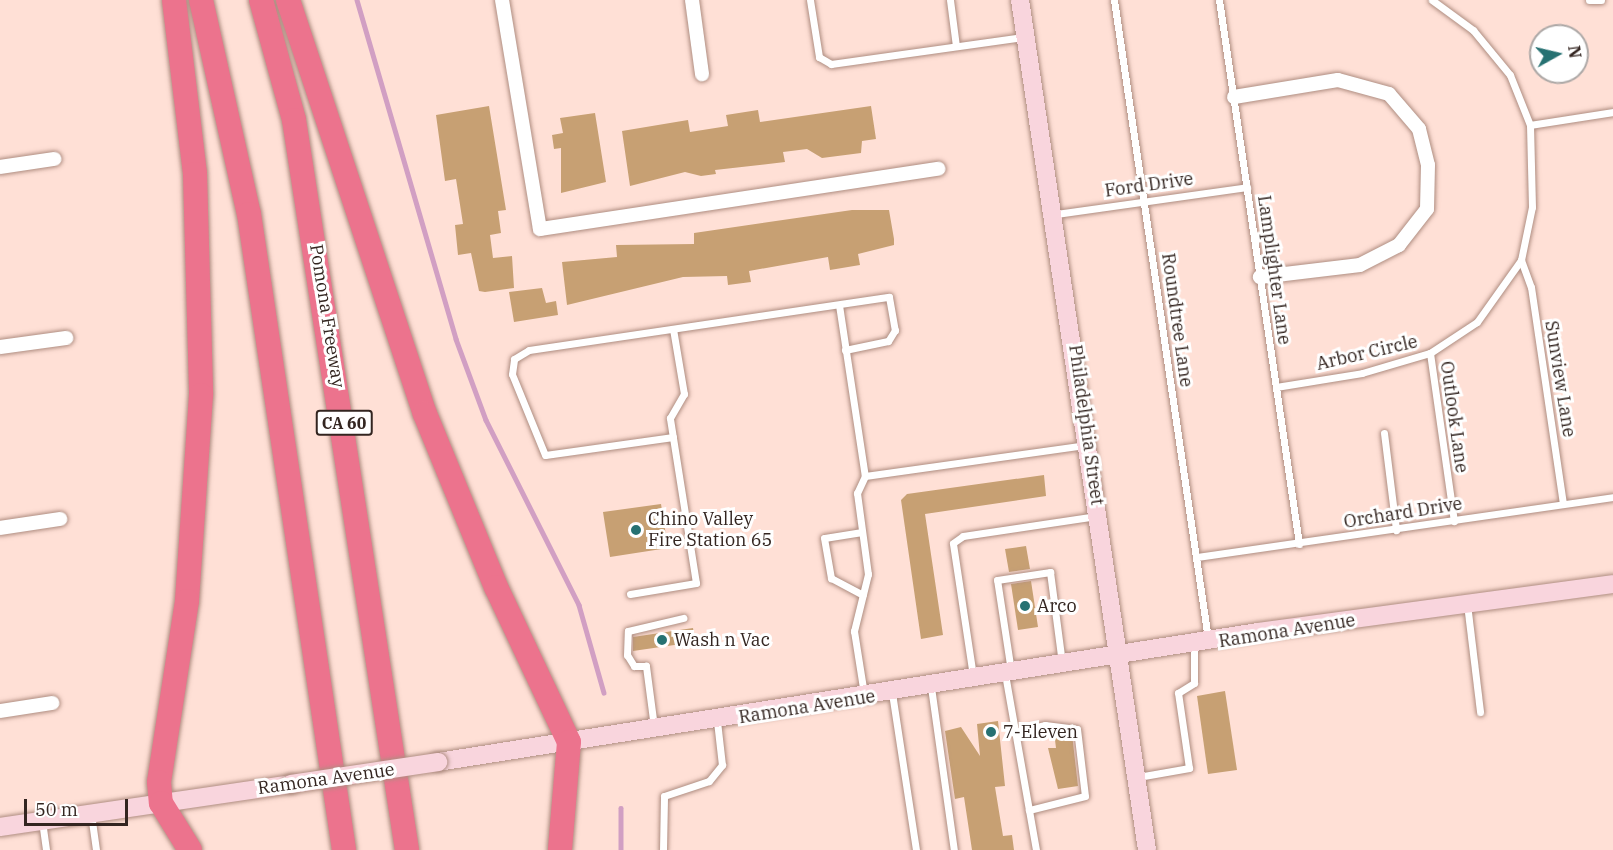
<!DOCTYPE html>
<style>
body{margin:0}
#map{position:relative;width:1613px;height:850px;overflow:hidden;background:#ffe0d6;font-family:"IBM Plex Serif",serif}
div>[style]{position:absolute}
.stream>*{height:4.5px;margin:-2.25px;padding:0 2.25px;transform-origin:2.25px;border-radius:2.25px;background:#d19fc3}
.building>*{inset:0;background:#c7a073}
.roads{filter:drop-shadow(0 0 2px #af8d81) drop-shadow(0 0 2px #af8d81)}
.lane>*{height:7px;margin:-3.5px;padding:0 3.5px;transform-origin:3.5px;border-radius:3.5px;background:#fff}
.street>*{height:14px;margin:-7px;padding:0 7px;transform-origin:7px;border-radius:7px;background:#fff}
.secondary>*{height:18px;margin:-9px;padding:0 9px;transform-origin:9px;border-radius:9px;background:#f9d5dd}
.highway>*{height:24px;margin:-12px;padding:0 12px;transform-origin:12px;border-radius:12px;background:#ec738d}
.bridges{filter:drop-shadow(0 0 2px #af8d81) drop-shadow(0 0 2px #af8d81)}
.secondary-bridge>*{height:18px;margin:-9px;padding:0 9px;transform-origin:9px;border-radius:9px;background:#f9d5dd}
.dots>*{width:16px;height:16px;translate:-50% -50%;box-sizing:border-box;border:3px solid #fff;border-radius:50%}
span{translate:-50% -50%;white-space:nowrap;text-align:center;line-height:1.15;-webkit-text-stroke:6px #fff;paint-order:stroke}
.shield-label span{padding:2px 4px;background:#fff;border:2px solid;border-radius:4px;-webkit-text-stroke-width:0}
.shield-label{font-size:16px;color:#332520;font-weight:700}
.street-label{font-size:18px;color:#332520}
.poi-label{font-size:18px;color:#332520}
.left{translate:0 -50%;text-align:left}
.north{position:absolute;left:1529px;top:24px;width:60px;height:60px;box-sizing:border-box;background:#fff;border:2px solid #ada8a6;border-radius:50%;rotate:82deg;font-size:16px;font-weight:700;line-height:24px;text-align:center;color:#332520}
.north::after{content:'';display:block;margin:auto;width:21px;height:27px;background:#267172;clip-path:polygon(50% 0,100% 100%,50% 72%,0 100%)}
.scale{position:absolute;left:24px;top:799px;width:104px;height:27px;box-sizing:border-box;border:3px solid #332520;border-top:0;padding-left:8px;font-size:18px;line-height:21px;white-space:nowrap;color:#332520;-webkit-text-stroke:4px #fff;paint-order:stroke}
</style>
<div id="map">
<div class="stream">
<i style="left:357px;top:0;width:353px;rotate:73.7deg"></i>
<i style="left:456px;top:339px;width:86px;rotate:69.7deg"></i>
<i style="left:486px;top:420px;width:207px;rotate:63.3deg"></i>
<i style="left:579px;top:605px;width:91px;rotate:74.1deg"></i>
<i style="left:621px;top:808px;width:42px;rotate:90deg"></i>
</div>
<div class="building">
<i style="clip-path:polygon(489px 106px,506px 210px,498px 211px,501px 233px,490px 235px,493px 258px,512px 256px,514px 288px,485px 292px,479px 291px,471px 253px,458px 255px,455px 225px,463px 224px,456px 179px,445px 181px,436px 115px)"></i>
<i style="clip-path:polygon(871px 106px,876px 139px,862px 141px,861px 153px,822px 158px,807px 149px,783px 152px,785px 162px,715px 170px,716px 174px,701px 176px,685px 172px,630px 186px,622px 131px,688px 120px,690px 132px,728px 126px,726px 115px,758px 110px,760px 122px)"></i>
<i style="clip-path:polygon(595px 113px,606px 182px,561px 193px,561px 148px,554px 149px,552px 135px,563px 133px,560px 118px)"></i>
<i style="clip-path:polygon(852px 210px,889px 210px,894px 239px,894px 245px,858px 254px,860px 265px,830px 270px,828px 257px,749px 271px,751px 282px,728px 285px,727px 276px,683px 277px,567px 305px,562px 262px,617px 257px,616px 245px,694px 244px,694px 233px)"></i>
<i style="clip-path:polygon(542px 288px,546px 303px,556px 301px,558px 315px,514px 322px,509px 292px)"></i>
<i style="clip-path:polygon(1044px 475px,1046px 496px,925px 514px,943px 635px,921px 639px,901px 500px,907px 494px)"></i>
<i style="clip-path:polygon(661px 504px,668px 548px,610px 557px,603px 512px)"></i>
<i style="clip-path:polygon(1026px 546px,1030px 569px,1009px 572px,1005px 549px)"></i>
<i style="clip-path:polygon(1031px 581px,1038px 627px,1018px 630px,1011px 584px)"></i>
<i style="clip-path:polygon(693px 628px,695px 642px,633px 651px,633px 637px)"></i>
<i style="clip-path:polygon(1225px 691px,1237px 770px,1208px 774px,1197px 696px)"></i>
<i style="clip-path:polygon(998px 721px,1005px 786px,995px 787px,1003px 836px,1012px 835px,1014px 850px,972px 850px,964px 797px,955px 799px,945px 731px,961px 727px,980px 756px,977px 724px)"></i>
<i style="clip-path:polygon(1054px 732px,1072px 734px,1078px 786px,1058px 789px,1048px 748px,1056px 748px)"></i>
</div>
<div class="roads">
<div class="lane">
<i style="left:810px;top:0;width:58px;rotate:81deg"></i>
<i style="left:819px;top:57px;width:14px;rotate:30deg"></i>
<i style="left:831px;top:64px;width:194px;rotate:-8deg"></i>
<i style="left:950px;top:0;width:46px;rotate:82.6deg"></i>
<i style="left:1114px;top:0;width:646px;rotate:81.63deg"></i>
<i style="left:1219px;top:0;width:550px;rotate:81.63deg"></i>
<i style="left:1589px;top:0;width:12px"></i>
<i style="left:1530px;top:125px;width:84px;rotate:-8.9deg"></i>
<i style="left:1056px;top:214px;width:193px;rotate:-8deg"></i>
<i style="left:1521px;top:260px;width:29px;rotate:70deg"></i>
<i style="left:1531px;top:287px;width:219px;rotate:81.6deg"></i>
<i style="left:839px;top:305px;width:173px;rotate:81.4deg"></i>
<i style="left:865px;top:476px;width:19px;rotate:115deg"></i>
<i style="left:857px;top:493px;width:82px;rotate:82.3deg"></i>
<i style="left:868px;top:574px;width:59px;rotate:103.8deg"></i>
<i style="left:854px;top:631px;width:64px;rotate:81deg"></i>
<i style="left:1430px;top:353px;width:170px;rotate:81.9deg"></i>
<i style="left:1276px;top:387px;width:87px;rotate:-9.2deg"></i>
<i style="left:1362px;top:373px;width:71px;rotate:-16.4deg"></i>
<i style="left:1430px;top:353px;width:56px;rotate:-33.4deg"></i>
<i style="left:1477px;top:322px;width:76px;rotate:-54.6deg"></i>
<i style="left:1521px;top:260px;width:54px;rotate:-78.3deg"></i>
<i style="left:1532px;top:207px;width:82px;rotate:-91.4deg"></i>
<i style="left:1530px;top:125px;width:54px;rotate:-111.8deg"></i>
<i style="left:1510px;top:75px;width:58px;rotate:-129.4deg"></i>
<i style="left:1473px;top:30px;width:51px;rotate:-143.8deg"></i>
<i style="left:1384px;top:433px;width:98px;rotate:82.9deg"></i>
<i style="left:673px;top:437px;width:129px;rotate:172deg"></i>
<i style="left:545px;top:455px;width:87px;rotate:-112.2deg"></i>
<i style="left:512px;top:374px;width:15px;rotate:-82deg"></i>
<i style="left:514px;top:359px;width:17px;rotate:-31deg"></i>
<i style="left:529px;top:350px;width:364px;rotate:-8.4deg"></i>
<i style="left:889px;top:297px;width:34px;rotate:80deg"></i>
<i style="left:895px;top:330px;width:13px;rotate:122deg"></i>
<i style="left:888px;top:341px;width:44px;rotate:168.2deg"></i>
<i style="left:865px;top:476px;width:222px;rotate:-8deg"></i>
<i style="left:862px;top:532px;width:38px;rotate:171deg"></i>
<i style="left:824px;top:538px;width:41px;rotate:80.1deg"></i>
<i style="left:831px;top:578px;width:36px;rotate:28deg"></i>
<i style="left:1197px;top:557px;width:420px;rotate:-8.2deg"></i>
<i style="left:630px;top:594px;width:67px;rotate:-9.5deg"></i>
<i style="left:696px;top:583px;width:167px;rotate:-99deg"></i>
<i style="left:670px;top:418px;width:28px;rotate:-60deg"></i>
<i style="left:684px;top:394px;width:66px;rotate:-99.6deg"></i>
<i style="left:1467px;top:604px;width:109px;rotate:83.1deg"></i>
<i style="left:1011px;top:671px;width:92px;rotate:-98.7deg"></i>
<i style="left:997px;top:580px;width:54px;rotate:-8.6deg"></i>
<i style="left:1050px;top:572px;width:92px;rotate:82.5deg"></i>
<i style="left:1005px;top:674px;width:179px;rotate:80deg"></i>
<i style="left:973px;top:676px;width:134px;rotate:-98.6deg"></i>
<i style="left:953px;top:543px;width:12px;rotate:-35deg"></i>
<i style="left:963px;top:536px;width:135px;rotate:-8.5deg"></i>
<i style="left:931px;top:687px;width:165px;rotate:82deg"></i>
<i style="left:892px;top:693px;width:159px;rotate:81.3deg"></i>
<i style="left:654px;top:727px;width:62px;rotate:-97.5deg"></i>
<i style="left:646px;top:666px;width:12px;rotate:180deg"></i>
<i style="left:634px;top:666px;width:13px;rotate:-122deg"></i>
<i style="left:627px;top:655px;width:24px;rotate:-88deg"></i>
<i style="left:628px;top:631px;width:57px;rotate:-13.3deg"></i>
<i style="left:1015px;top:732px;width:31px;rotate:-13deg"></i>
<i style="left:1045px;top:725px;width:32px;rotate:7deg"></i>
<i style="left:1077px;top:729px;width:67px;rotate:83.2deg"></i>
<i style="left:1085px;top:796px;width:58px;rotate:166deg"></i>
<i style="left:1138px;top:777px;width:52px;rotate:-10deg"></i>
<i style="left:1189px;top:768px;width:76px;rotate:-98.3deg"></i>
<i style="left:1178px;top:693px;width:19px;rotate:-32deg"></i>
<i style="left:1194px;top:683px;width:37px;rotate:-90deg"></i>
<i style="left:91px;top:814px;width:36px;rotate:82deg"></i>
<i style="left:42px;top:821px;width:29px;rotate:82deg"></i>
<i style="left:663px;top:850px;width:54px;rotate:-88.9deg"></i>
<i style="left:664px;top:796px;width:47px;rotate:-18.4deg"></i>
<i style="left:709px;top:781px;width:21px;rotate:-51deg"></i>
<i style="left:722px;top:765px;width:44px;rotate:-96.5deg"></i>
</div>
<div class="street">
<i style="left:502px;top:0;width:232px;rotate:80.6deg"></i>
<i style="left:540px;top:229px;width:403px;rotate:-8.6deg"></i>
<i style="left:692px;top:0;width:75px;rotate:82.3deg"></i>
<i style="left:1234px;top:97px;width:105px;rotate:-9.3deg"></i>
<i style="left:1338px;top:80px;width:53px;rotate:15.4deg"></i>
<i style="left:1389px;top:94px;width:46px;rotate:49.4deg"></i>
<i style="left:1419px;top:129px;width:37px;rotate:76deg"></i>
<i style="left:1428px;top:165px;width:44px;rotate:91.3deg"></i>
<i style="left:1427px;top:209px;width:46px;rotate:127.9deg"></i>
<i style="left:1399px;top:245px;width:44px;rotate:152.9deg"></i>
<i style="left:1360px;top:265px;width:101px;rotate:173.2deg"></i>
<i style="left:0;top:167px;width:55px;rotate:-8.4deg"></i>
<i style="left:0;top:347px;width:67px;rotate:-7.8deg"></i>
<i style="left:0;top:528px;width:61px;rotate:-8.5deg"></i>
<i style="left:0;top:711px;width:53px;rotate:-8.7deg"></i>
</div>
<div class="secondary">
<i style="left:1020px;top:0;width:859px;rotate:81.5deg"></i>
<i style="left:438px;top:762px;width:830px;rotate:-9.01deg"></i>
<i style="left:1258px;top:632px;width:358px;rotate:-7.7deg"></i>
<i style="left:0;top:827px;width:294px;rotate:-8.4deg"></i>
</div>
<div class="highway">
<i style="left:174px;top:0;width:175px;rotate:83.1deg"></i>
<i style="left:195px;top:174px;width:221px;rotate:88.4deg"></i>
<i style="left:201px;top:395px;width:206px;rotate:93.9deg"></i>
<i style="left:187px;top:601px;width:183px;rotate:98.8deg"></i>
<i style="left:159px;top:782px;width:21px;rotate:85deg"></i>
<i style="left:161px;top:803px;width:55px;rotate:58.3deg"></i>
<i style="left:201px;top:0;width:219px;rotate:77.4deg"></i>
<i style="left:249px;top:214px;width:643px;rotate:81.5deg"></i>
<i style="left:261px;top:0;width:124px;rotate:74.6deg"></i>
<i style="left:294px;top:120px;width:739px;rotate:81.2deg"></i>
<i style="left:288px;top:0;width:436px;rotate:71.7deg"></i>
<i style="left:425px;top:414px;width:187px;rotate:67.7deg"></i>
<i style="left:496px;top:587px;width:171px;rotate:64.8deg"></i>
<i style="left:569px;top:742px;width:108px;rotate:94.8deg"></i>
</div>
</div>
<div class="bridges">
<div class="secondary-bridge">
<i style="left:291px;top:784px;width:149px;rotate:-8.5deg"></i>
</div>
</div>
<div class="dots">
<i style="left:636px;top:530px;background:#267172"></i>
<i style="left:1025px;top:606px;background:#267172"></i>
<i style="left:662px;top:640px;background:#267172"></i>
<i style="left:991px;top:732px;background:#267172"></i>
</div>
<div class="shield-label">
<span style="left:344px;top:423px">CA 60</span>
</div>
<div class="street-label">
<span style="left:1149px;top:185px;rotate:-8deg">Ford Drive</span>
<span style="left:1274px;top:270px;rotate:82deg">Lamplighter Lane</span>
<span style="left:327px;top:316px;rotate:81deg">Pomona Freeway</span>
<span style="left:1177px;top:320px;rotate:82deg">Roundtree Lane</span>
<span style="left:1367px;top:353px;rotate:-13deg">Arbor Circle</span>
<span style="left:1560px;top:379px;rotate:81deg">Sunview Lane</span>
<span style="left:1454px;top:417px;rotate:82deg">Outlook Lane</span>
<span style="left:1086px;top:425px;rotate:82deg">Philadelphia Street</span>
<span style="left:1403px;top:513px;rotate:-9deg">Orchard Drive</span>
<span style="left:1287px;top:631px;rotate:-9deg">Ramona Avenue</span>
<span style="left:807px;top:707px;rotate:-9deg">Ramona Avenue</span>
<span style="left:326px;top:779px;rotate:-8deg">Ramona Avenue</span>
</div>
<div class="poi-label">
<span class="left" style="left:648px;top:530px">Chino Valley<br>Fire Station 65</span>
<span class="left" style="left:1037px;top:606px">Arco</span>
<span class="left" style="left:674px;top:640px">Wash n Vac</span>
<span class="left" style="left:1003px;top:732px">7-Eleven</span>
</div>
<div class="north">N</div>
<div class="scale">50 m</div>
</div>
